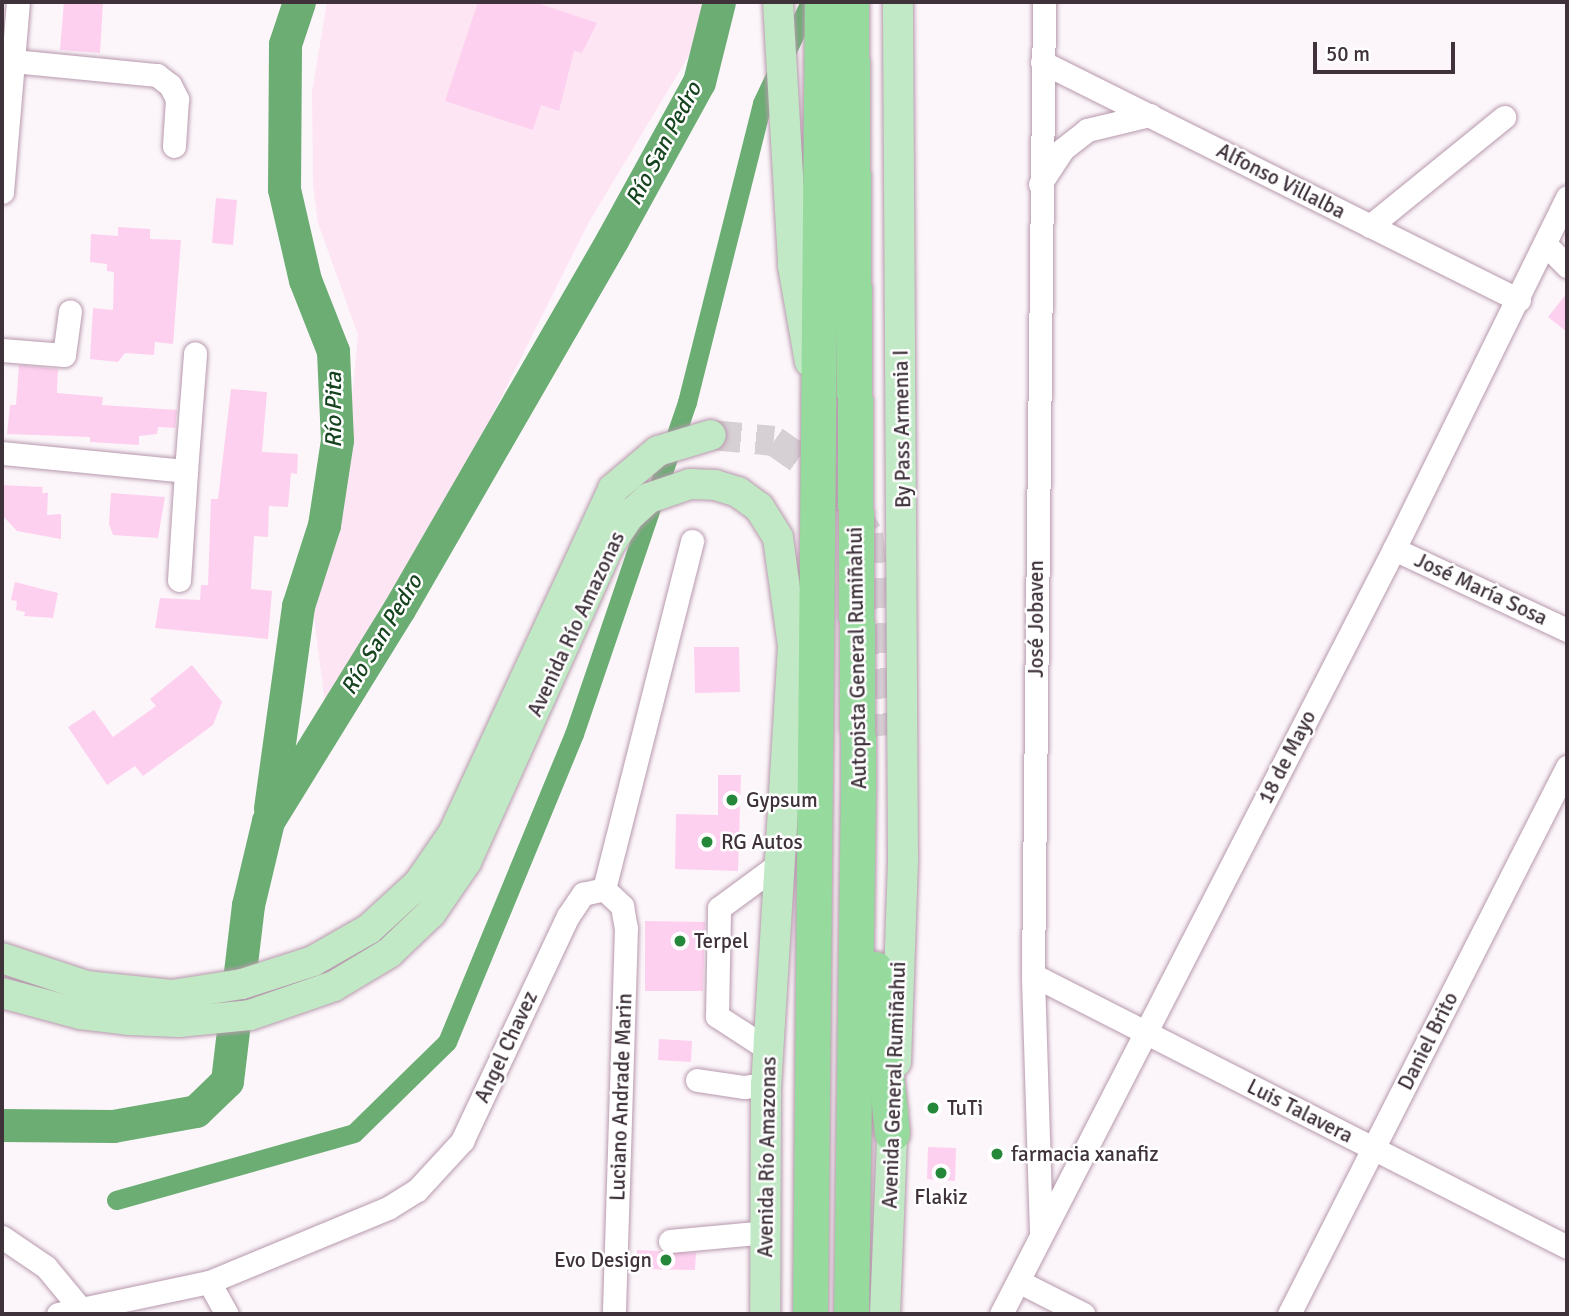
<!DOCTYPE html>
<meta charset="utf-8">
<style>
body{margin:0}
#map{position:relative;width:1569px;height:1316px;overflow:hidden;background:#fcf6fa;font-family:Signika,sans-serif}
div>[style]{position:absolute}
.built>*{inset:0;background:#fde5f4}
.canal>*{height:19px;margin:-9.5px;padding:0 9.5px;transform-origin:9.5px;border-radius:9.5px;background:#6bad73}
.river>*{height:33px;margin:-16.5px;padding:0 16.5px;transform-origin:16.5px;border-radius:16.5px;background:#6bad73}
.building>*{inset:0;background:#fed0ef}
.major-tunnel>*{height:30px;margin-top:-15px;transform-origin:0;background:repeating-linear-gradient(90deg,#d6cfd4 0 30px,transparent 0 45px)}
.roads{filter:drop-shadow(0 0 2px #b799ad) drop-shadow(0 0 2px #b799ad)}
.minor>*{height:23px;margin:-11.5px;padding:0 11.5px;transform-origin:11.5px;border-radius:11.5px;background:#fff}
.major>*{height:30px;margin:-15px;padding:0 15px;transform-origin:15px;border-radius:15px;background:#c1e9c5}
.highway>*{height:35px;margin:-17.5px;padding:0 17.5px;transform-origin:17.5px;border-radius:17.5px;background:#97da9e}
.dots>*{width:19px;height:19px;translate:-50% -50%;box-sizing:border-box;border:4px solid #fff;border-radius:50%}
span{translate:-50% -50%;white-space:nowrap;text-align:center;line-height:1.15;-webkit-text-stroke:5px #fff;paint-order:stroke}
.street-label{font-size:21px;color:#3f323b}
.poi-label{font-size:21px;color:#3f323b}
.left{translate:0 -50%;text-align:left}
.right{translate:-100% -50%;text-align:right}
.water-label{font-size:23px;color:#15441e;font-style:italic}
.frame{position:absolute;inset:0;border:4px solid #3f323b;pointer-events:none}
.scale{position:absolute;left:1313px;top:42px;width:142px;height:32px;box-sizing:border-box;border:4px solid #3f323b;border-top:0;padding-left:9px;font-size:21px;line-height:24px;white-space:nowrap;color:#3f323b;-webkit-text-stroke:5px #fff;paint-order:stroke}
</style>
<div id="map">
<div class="built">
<i style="clip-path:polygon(327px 2px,704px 2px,697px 42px,589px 222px,439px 522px,340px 705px,326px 711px,312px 602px,340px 516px,358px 335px,318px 223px,313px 186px,312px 92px)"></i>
</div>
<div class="canal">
<i style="left:116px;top:1200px;width:247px;rotate:-15.7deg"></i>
<i style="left:354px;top:1133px;width:130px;rotate:-44.4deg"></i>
<i style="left:447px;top:1042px;width:333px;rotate:-67.6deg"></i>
<i style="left:574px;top:734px;width:351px;rotate:-71.2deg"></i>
<i style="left:687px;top:402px;width:308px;rotate:-75.9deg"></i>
<i style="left:762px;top:103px;width:112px;rotate:-64.6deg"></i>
</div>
<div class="river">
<i style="left:270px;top:808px;width:204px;rotate:-82.1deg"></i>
<i style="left:298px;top:606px;width:85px;rotate:-72.2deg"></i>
<i style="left:324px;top:525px;width:86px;rotate:-81.3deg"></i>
<i style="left:337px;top:440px;width:89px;rotate:-92.6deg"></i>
<i style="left:333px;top:351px;width:76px;rotate:-111.5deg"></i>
<i style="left:305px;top:280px;width:93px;rotate:-103deg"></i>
<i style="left:284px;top:189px;width:145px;rotate:-89.6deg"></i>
<i style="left:285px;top:44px;width:44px;rotate:-71.6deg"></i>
<i style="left:2px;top:1125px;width:111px;rotate:0.5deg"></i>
<i style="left:113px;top:1126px;width:84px;rotate:-10.2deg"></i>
<i style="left:196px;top:1111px;width:43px;rotate:-44.1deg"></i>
<i style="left:227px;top:1081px;width:177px;rotate:-83.2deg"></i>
<i style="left:248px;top:905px;width:86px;rotate:-76.6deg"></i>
<i style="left:268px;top:821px;width:249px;rotate:-58.3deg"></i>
<i style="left:399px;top:609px;width:426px;rotate:-60deg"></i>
<i style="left:612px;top:240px;width:180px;rotate:-61.2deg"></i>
<i style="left:699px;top:82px;width:82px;rotate:-76deg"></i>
</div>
<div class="building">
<i style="clip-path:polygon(64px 2px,103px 2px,100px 53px,60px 50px)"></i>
<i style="clip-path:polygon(478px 2px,534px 2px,597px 23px,582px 53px,574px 51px,559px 111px,541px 105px,533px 130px,445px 101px)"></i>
<i style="clip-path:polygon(216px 198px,237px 200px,233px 245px,212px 243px)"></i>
<i style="clip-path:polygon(118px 227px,150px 229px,150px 239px,181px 240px,173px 344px,155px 342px,154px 355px,125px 353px,118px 362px,90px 359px,93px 308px,113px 310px,114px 272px,107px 271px,107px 264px,90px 262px,91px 234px,118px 236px)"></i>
<i style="clip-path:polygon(1567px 293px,1567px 332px,1548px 317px)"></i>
<i style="clip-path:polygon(19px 365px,58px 369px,57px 393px,103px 397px,102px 405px,177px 410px,175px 428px,158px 427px,157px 434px,139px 436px,139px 445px,90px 442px,90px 437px,7px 434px,10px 405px,16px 405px)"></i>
<i style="clip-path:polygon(231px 389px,267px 392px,262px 452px,298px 454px,297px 474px,291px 473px,288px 507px,269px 506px,268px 537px,254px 536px,251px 589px,272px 591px,268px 639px,155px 628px,160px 598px,200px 600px,201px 585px,208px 585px,211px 499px,218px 499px)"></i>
<i style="clip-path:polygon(2px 485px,43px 487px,42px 493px,48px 493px,47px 515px,61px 514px,61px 539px,17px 531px,2px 515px)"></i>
<i style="clip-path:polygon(111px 493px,165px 497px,158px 538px,113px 535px,109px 524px)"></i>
<i style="clip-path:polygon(15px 582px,58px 593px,53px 618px,24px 616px,25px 612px,16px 610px,17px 601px,11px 600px)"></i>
<i style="clip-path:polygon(694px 647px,739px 647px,740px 692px,695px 693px)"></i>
<i style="clip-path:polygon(192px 665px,222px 702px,213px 725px,143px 776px,135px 766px,107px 785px,68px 727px,94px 710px,113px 737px,156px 706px,150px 699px)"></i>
<i style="clip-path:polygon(718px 775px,741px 775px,738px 871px,675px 869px,676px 814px,718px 815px)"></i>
<i style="clip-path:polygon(645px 921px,705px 922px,703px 991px,645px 991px)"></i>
<i style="clip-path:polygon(659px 1039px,692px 1041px,691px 1062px,658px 1060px)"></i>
<i style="clip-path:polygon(928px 1147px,956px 1148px,955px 1181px,927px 1179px)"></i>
<i style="clip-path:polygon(637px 1250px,696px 1253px,695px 1270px,637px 1269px)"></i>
</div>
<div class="major-tunnel">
<i style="left:711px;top:435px;width:63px;rotate:5.4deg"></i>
<i style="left:774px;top:441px;width:68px;rotate:34.9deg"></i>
<i style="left:830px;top:480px;width:66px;rotate:54.9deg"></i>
<i style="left:868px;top:534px;width:202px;rotate:83.5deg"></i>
</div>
<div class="roads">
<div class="minor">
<i style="left:13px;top:61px;width:145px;rotate:5.6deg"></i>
<i style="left:157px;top:75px;width:16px;rotate:38deg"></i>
<i style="left:170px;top:85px;width:16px;rotate:63deg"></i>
<i style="left:177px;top:99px;width:47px;rotate:93.7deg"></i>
<i style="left:1042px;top:62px;width:533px;rotate:26.52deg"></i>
<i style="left:1040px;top:184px;width:42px;rotate:-56.7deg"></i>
<i style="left:1063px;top:149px;width:31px;rotate:-38deg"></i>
<i style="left:1087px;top:130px;width:65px;rotate:-13.4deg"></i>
<i style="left:2px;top:192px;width:191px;rotate:-85.2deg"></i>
<i style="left:1370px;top:226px;width:173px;rotate:-39.1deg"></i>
<i style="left:1546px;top:245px;width:30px;rotate:45deg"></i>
<i style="left:2px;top:350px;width:62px;rotate:4.6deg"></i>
<i style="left:64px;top:355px;width:44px;rotate:-82.2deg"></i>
<i style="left:2px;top:453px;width:185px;rotate:5.6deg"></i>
<i style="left:186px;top:471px;width:118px;rotate:-85.6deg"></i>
<i style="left:1394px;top:549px;width:191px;rotate:25.1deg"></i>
<i style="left:179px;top:580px;width:109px;rotate:-86.3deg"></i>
<i style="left:604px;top:889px;width:25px;rotate:43deg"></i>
<i style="left:622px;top:906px;width:22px;rotate:80deg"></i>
<i style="left:626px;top:928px;width:386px;rotate:91.8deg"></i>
<i style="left:604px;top:889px;width:359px;rotate:-75.8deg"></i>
<i style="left:1033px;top:975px;width:599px;rotate:26.99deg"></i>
<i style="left:768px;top:1049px;width:61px;rotate:-147.1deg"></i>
<i style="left:717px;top:1016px;width:108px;rotate:-88.9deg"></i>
<i style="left:719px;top:908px;width:76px;rotate:-36.4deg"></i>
<i style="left:697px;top:1080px;width:48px;rotate:8.5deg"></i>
<i style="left:744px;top:1087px;width:22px;rotate:-8deg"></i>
<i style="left:1041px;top:1233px;width:258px;rotate:-91.8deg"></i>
<i style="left:1033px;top:975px;width:973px;rotate:-89.35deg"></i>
<i style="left:2px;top:1237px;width:53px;rotate:34.3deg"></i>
<i style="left:46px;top:1267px;width:53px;rotate:50.3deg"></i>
<i style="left:670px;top:1241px;width:97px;rotate:-5.3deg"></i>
<i style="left:209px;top:1282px;width:37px;rotate:61deg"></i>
<i style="left:1020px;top:1282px;width:71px;rotate:26.9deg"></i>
<i style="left:58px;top:1314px;width:154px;rotate:-12deg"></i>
<i style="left:209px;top:1282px;width:194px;rotate:-22.5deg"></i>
<i style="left:388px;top:1208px;width:34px;rotate:-32deg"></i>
<i style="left:417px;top:1190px;width:67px;rotate:-47.4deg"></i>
<i style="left:462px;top:1141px;width:249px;rotate:-64.8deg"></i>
<i style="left:568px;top:916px;width:27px;rotate:-56deg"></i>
<i style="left:583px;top:894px;width:22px;rotate:-13deg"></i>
<i style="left:1001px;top:1314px;width:860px;rotate:-62.81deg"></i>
<i style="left:1394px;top:549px;width:392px;rotate:-63.8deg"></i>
<i style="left:1289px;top:1314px;width:614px;rotate:-63.06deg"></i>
</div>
<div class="major">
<i style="left:778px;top:2px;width:264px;rotate:86.7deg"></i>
<i style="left:793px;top:266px;width:97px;rotate:80deg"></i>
<i style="left:2px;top:958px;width:89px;rotate:18.4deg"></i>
<i style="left:86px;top:986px;width:86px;rotate:6deg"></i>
<i style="left:172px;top:995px;width:71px;rotate:-8.9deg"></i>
<i style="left:242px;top:984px;width:75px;rotate:-17.9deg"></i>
<i style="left:313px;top:961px;width:64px;rotate:-29.7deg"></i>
<i style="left:369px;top:929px;width:68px;rotate:-42.6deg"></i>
<i style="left:419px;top:883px;width:62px;rotate:-55.5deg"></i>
<i style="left:454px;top:832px;width:378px;rotate:-65.1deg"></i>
<i style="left:613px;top:489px;width:59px;rotate:-40.2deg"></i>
<i style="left:658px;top:451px;width:55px;rotate:-16.8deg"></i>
<i style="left:2px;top:993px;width:81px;rotate:15.1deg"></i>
<i style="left:80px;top:1014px;width:49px;rotate:7deg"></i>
<i style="left:129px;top:1020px;width:50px;rotate:2.3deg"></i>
<i style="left:179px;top:1022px;width:71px;rotate:-5.6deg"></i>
<i style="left:250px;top:1015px;width:89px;rotate:-19deg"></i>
<i style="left:334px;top:986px;width:64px;rotate:-31deg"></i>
<i style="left:389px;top:953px;width:58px;rotate:-43.6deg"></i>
<i style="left:431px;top:913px;width:62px;rotate:-55.5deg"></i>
<i style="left:466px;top:862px;width:346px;rotate:-65.7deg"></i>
<i style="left:608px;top:547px;width:37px;rotate:-56deg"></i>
<i style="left:629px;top:516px;width:27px;rotate:-42deg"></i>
<i style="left:649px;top:498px;width:43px;rotate:-18.9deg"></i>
<i style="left:690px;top:484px;width:25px;rotate:2deg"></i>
<i style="left:715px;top:485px;width:24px;rotate:17deg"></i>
<i style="left:738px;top:492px;width:26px;rotate:36deg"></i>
<i style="left:759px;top:507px;width:36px;rotate:58deg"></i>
<i style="left:778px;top:538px;width:109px;rotate:82.1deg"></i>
<i style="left:793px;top:646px;width:439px;rotate:93.5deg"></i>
<i style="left:766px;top:1084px;width:230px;rotate:90.2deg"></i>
<i style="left:896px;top:1062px;width:205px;rotate:-88deg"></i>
<i style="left:903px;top:857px;width:855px;rotate:-90.34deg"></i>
<i style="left:885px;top:1314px;width:202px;rotate:-87.7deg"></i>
</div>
<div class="highway">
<i style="left:875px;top:969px;width:165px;rotate:84.1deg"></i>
<i style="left:810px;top:1314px;width:1312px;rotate:-89.48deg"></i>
<i style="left:851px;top:1314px;width:526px;rotate:-89.24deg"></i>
<i style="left:858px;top:788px;width:786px;rotate:-90.51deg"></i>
</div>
</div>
<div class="dots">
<i style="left:732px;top:800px;background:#25873a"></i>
<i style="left:707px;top:842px;background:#25873a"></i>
<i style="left:680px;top:941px;background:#25873a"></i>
<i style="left:933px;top:1108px;background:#25873a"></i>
<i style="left:997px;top:1154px;background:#25873a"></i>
<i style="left:941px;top:1173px;background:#25873a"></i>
<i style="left:666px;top:1260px;background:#25873a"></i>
</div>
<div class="street-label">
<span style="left:1281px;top:181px;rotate:27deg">Alfonso Villalba</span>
<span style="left:902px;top:429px;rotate:-91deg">By Pass Armenia I</span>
<span style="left:1481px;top:589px;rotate:25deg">José María Sosa</span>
<span style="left:1036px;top:619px;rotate:-90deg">José Jobaven</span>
<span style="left:576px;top:624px;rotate:-65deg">Avenida Río Amazonas</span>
<span style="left:857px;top:658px;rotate:-91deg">Autopista General Rumiñahui</span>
<span style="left:1287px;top:757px;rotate:-63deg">18 de Mayo</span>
<span style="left:1428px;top:1041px;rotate:-63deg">Daniel Brito</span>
<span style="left:506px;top:1047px;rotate:-65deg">Angel Chavez</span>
<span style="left:894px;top:1085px;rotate:-88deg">Avenida General Rumiñahui</span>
<span style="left:621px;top:1097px;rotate:-88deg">Luciano Andrade Marin</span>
<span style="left:1300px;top:1111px;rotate:27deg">Luis Talavera</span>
<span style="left:767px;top:1157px;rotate:-89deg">Avenida Río Amazonas</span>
</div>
<div class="poi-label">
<span class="left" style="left:746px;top:800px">Gypsum</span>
<span class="left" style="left:721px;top:842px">RG Autos</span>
<span class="left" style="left:694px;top:941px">Terpel</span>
<span class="left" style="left:947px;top:1108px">TuTi</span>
<span class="left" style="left:1011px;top:1154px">farmacia xanafiz</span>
<span style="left:941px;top:1197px">Flakiz</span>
<span class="right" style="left:652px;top:1260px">Evo Design</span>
</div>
<div class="water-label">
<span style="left:664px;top:144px;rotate:-62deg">Río San Pedro</span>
<span style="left:334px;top:410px;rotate:-90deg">Río Pita</span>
<span style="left:382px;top:635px;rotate:-59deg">Río San Pedro</span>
</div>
<div class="frame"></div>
<div class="scale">50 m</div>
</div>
